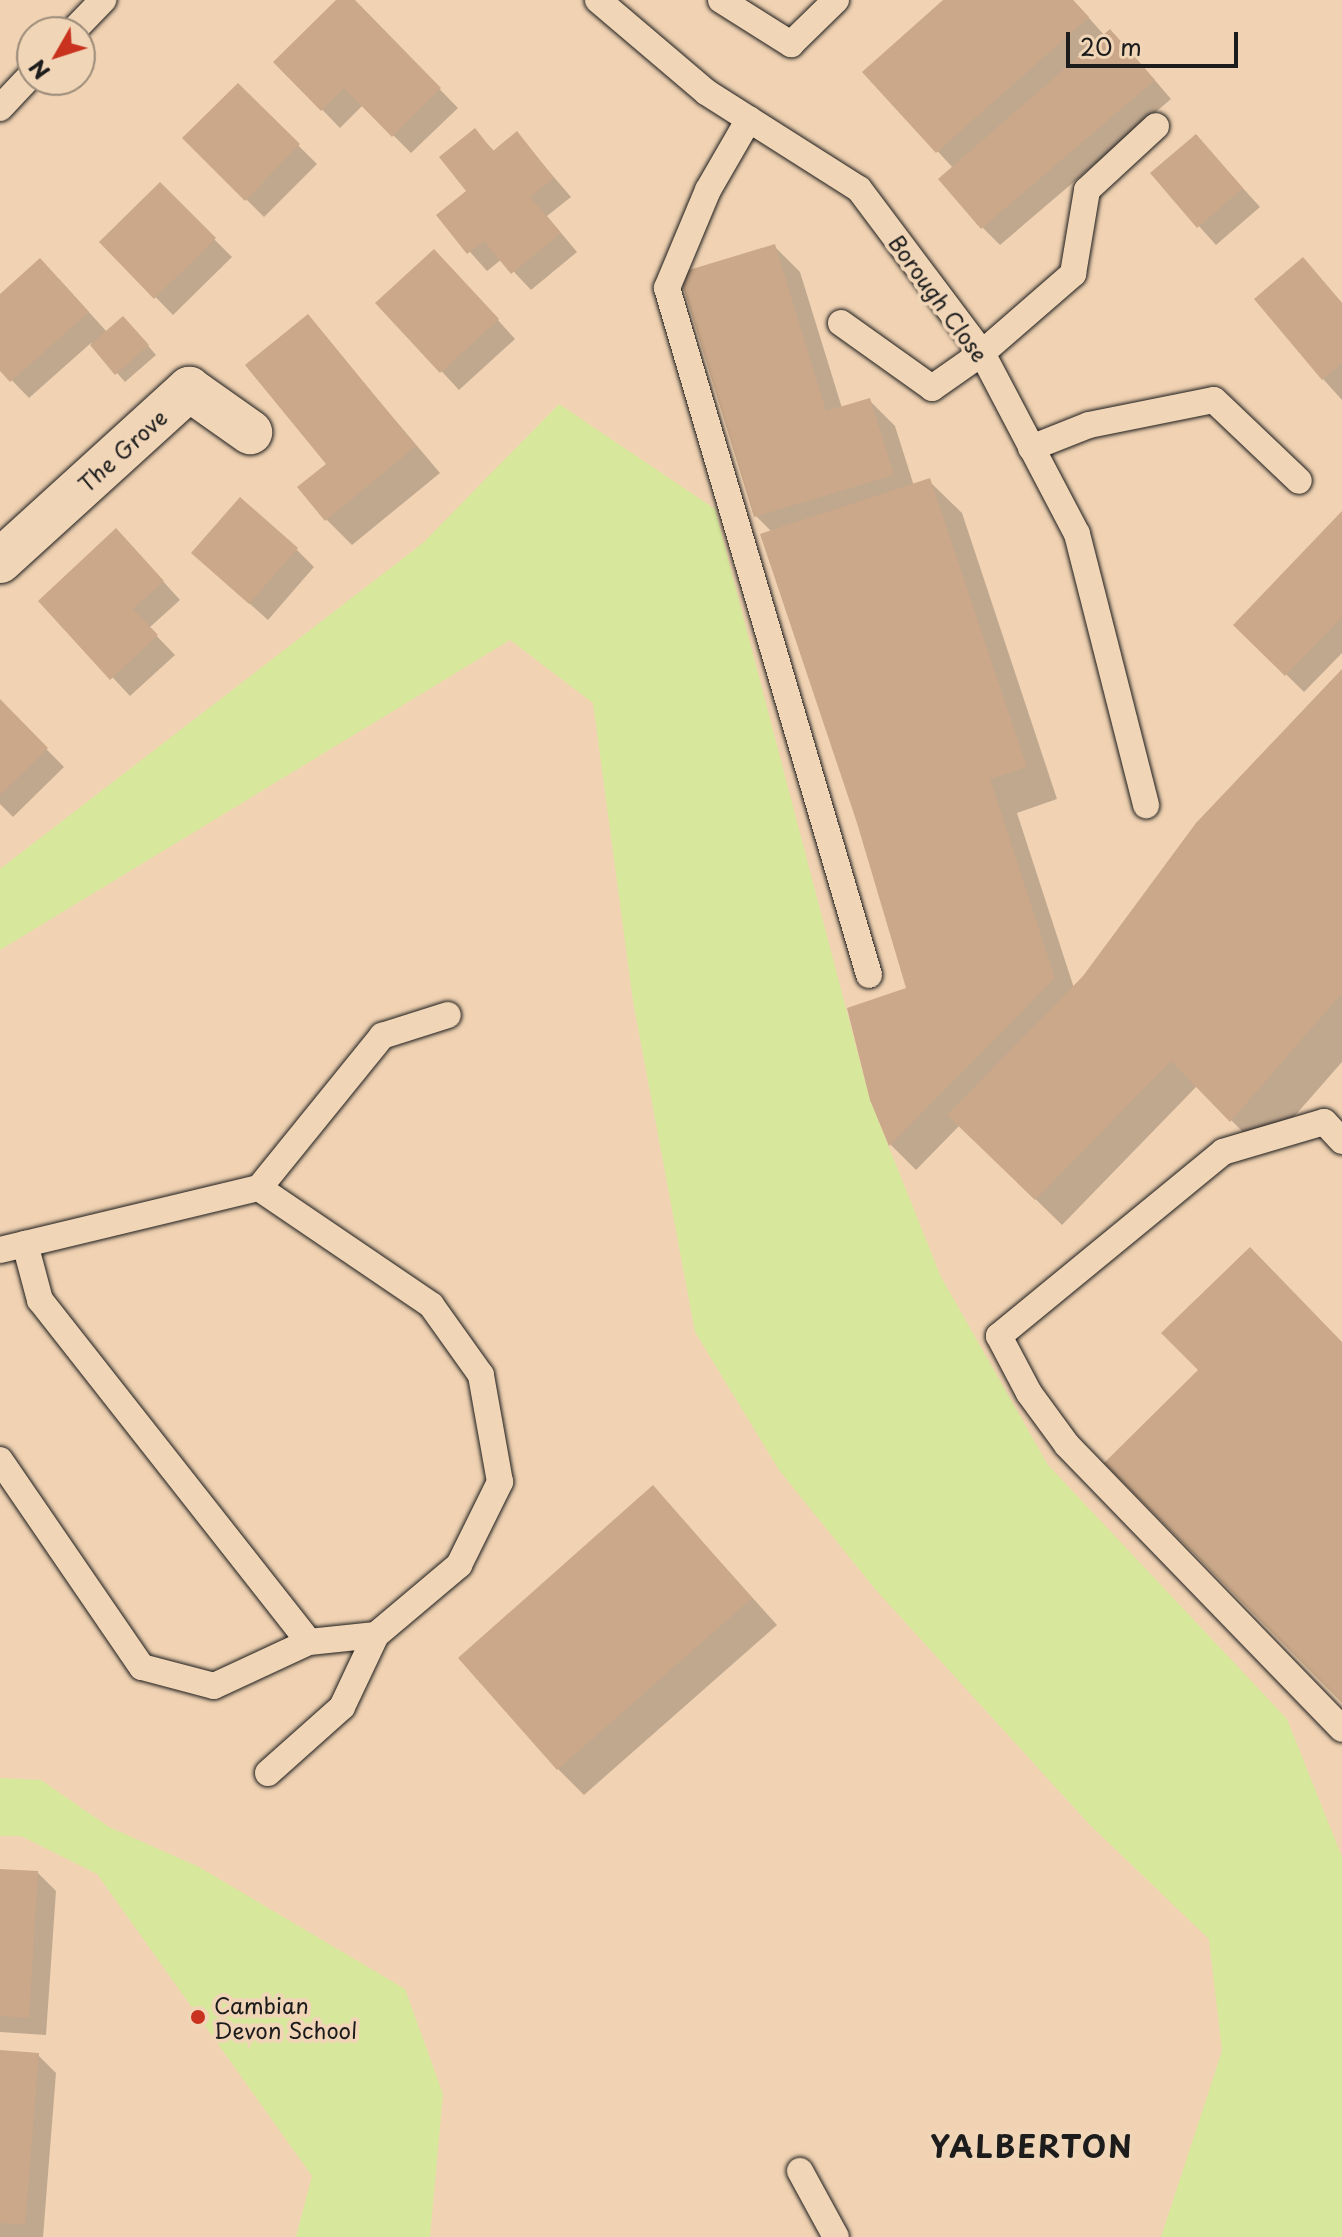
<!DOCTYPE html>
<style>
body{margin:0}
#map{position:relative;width:1342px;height:2237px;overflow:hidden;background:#f1d3b3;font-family:"Playpen Sans",sans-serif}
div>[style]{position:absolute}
.green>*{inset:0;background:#d7e79b}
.shadow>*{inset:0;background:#0003}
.building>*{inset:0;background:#caa889}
.roads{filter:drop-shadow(0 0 2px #1c1c1c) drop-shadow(0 0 2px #1c1c1c)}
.service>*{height:26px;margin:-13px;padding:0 13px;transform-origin:13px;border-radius:13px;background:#f0d5b7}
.minor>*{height:44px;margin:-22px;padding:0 22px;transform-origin:22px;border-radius:22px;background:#f0d5b7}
.dots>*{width:22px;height:22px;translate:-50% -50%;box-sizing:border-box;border:4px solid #f0d5b7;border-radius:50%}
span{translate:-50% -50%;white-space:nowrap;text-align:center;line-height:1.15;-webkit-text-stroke:8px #f0d5b7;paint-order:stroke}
.street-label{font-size:22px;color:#1c1c1c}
.poi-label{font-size:22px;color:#1c1c1c}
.left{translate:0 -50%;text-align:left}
.district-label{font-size:30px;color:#1c1c1c;font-weight:700;letter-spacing:2px}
.north{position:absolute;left:16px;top:16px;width:80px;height:80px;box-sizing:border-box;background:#f0d5b7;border:2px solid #9b8b79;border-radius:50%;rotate:231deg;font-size:22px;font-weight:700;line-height:32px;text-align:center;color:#1c1c1c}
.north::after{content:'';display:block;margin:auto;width:28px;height:36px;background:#c8321e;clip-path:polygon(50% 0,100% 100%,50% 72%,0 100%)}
.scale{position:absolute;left:1066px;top:32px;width:172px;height:36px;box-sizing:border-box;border:4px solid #1c1c1c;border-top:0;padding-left:10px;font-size:24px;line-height:28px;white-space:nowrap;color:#1c1c1c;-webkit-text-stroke:6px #f0d5b7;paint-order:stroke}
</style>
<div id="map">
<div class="green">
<i style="clip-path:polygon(559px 404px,715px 509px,870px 1100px,941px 1277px,1048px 1465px,1287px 1719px,1342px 1857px,1342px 2237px,1161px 2237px,1222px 2051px,1209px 1939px,1089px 1824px,875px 1589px,779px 1470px,695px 1332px,633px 1001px,593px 703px,510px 640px,0 950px,0 869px,423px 543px)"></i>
<i style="clip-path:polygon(0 1778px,41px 1780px,109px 1827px,199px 1867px,405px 1989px,443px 2094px,430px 2237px,296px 2237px,312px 2176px,97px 1874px,21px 1836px,0 1836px)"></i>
</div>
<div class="shadow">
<i style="clip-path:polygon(339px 0,353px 0,458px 108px,411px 153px,363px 105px,340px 128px,276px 62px)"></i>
<i style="clip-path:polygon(946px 0,1073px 0,1105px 36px,1110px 31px,1128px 49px,1171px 99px,1000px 245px,982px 227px,953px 168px,865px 72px)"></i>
<i style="clip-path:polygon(238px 86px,317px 164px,264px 217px,185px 138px)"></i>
<i style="clip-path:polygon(475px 131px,495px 152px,517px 134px,571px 197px,547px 216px,577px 252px,531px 290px,502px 259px,487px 271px,438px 216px,469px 191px)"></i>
<i style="clip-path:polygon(1213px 155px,1260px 207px,1216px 245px,1152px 174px)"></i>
<i style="clip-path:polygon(160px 185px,232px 257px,173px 315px,102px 242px)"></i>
<i style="clip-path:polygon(774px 246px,800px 272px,842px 408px,869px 400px,895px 426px,914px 486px,929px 481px,962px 513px,1057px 799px,1017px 813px,1074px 988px,1342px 672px,1342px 1062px,1263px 1152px,1197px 1086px,1062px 1225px,960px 1125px,916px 1170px,891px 1145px,872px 1099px,908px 989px,772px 532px,756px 516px)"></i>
<i style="clip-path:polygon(452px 269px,515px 339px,459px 390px,378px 303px)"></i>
<i style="clip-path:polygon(58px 278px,107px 332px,132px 327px,156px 355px,125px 382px,91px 343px,29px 398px,0 368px,0 296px)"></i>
<i style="clip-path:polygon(1320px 278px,1342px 303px,1342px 400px,1323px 379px)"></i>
<i style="clip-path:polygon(308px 317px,440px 473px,352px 545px,326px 519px,328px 464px)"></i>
<i style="clip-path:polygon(1342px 514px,1342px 653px,1304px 692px,1236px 625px)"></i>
<i style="clip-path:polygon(134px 549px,180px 600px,149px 628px,175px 655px,130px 696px,41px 601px)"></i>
<i style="clip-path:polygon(296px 549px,314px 567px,268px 620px,193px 553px)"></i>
<i style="clip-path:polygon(0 702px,64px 767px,13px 817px,0 804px)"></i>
<i style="clip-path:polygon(653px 1487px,777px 1625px,584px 1795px,558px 1769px)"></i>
<i style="clip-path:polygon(0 1871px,38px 1873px,56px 1891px,46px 2035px,0 2032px)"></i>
<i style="clip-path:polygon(0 2052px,38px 2055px,56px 2073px,43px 2237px,0 2237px)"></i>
</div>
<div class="building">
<i style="clip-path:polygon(336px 0,355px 0,441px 88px,392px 137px,344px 88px,321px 111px,273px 62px)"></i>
<i style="clip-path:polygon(943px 0,1073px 0,1089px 17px,936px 153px,862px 72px)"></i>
<i style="clip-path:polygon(1110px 29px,1155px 80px,981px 229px,938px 179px)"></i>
<i style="clip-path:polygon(238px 83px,300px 144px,245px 201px,182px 138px)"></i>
<i style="clip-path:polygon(475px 128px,493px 151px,517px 131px,554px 178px,530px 197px,561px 233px,511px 274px,484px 241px,467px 254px,436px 215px,466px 191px,439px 157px)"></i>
<i style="clip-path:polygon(1196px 134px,1243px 188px,1197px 228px,1150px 173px)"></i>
<i style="clip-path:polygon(160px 182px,216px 238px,154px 299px,99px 242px)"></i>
<i style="clip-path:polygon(775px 244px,826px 411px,870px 398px,894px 475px,754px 517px,679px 273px)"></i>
<i style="clip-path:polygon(434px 249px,499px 319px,440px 373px,375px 303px)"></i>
<i style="clip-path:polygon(1303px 257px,1342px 303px,1342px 363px,1322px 380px,1254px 299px)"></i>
<i style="clip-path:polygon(40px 258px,89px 312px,10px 382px,0 371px,0 294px)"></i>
<i style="clip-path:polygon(308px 314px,416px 446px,325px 521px,297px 487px,326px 464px,245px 365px)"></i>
<i style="clip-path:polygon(123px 316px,149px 345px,115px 375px,90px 345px)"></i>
<i style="clip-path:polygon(930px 478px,1027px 767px,990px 779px,1055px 978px,889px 1146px,870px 1100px,847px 1008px,906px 988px,857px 823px,760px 534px)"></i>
<i style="clip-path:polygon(240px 497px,298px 548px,249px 604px,191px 553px)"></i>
<i style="clip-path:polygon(1342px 511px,1342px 617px,1285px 676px,1233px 625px)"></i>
<i style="clip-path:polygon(116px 528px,164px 581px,133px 609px,158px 635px,110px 680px,38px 601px)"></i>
<i style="clip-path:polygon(1342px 669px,1342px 993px,1230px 1122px,1171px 1061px,1035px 1200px,947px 1115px,1083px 976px,1196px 823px)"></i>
<i style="clip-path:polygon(0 699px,48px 748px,0 795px)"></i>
<i style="clip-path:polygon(1250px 1247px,1342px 1342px,1342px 1703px,1104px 1463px,1198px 1370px,1161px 1333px)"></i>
<i style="clip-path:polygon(653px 1485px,752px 1598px,557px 1770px,458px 1658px)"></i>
<i style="clip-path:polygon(0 1869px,38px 1871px,29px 2018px,0 2016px)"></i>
<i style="clip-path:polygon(0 2050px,39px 2053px,25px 2225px,0 2223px)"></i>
</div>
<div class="roads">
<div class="service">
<i style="left:598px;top:0;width:142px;rotate:40.4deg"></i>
<i style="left:706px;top:92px;width:181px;rotate:32.4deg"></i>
<i style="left:859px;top:189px;width:205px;rotate:53.1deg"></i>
<i style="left:982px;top:353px;width:204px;rotate:62.3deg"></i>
<i style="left:1077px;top:534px;width:280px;rotate:75.7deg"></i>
<i style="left:721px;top:0;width:83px;rotate:32.2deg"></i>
<i style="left:791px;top:44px;width:63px;rotate:-44.4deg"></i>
<i style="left:72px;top:32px;width:45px;rotate:-45.9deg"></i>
<i style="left:0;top:108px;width:47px;rotate:-46.7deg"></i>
<i style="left:749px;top:119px;width:82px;rotate:120deg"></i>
<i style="left:708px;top:190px;width:106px;rotate:112.7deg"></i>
<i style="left:667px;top:288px;width:716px;rotate:73.61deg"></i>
<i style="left:841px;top:323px;width:112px;rotate:35.5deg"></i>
<i style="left:932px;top:388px;width:61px;rotate:-35deg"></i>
<i style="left:982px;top:353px;width:121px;rotate:-41deg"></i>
<i style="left:1073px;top:274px;width:85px;rotate:-80.5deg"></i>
<i style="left:1087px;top:190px;width:94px;rotate:-42.8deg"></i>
<i style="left:1031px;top:448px;width:62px;rotate:-21.6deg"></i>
<i style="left:1089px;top:425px;width:127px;rotate:-11.3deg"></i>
<i style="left:1214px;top:400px;width:117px;rotate:43.6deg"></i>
<i style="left:1342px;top:1141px;width:26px;rotate:-133deg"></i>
<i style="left:1324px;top:1122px;width:105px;rotate:163.5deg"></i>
<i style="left:1223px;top:1152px;width:290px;rotate:140.6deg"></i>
<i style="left:999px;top:1336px;width:64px;rotate:62.2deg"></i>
<i style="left:1029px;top:1393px;width:64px;rotate:53.8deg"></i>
<i style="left:1067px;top:1445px;width:395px;rotate:45.9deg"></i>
<i style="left:25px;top:1244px;width:58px;rotate:75deg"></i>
<i style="left:40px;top:1300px;width:435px;rotate:51.8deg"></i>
<i style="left:309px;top:1642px;width:67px;rotate:-6deg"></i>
<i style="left:376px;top:1635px;width:109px;rotate:-40.1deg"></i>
<i style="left:459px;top:1565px;width:93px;rotate:-63.7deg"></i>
<i style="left:500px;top:1482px;width:109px;rotate:-100.1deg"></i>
<i style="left:481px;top:1375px;width:86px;rotate:-125.5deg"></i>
<i style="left:431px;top:1305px;width:208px;rotate:-145.8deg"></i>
<i style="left:0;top:1250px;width:266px;rotate:-13.5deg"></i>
<i style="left:259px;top:1188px;width:196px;rotate:-51deg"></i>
<i style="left:382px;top:1036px;width:69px;rotate:-17.7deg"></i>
<i style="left:0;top:1460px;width:251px;rotate:55.6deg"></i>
<i style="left:142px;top:1667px;width:74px;rotate:14.8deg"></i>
<i style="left:214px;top:1686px;width:105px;rotate:-24.9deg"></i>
<i style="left:268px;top:1773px;width:99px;rotate:-41.7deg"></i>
<i style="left:342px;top:1707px;width:80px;rotate:-64.7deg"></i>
<i style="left:800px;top:2171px;width:75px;rotate:61.4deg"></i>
</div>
<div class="minor">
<i style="left:0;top:561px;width:256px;rotate:-42.3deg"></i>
<i style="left:189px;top:389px;width:75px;rotate:35.2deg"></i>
</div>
</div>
<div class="dots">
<i style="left:198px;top:2017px;background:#c8321e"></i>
</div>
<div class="street-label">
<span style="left:939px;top:298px;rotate:54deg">Borough Close</span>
<span style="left:122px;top:450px;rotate:-42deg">The Grove</span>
</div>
<div class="poi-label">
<span class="left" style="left:214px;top:2017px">Cambian<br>Devon School</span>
</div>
<div class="district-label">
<span style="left:1032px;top:2146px">YALBERTON</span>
</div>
<div class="north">N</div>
<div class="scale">20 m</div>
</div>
